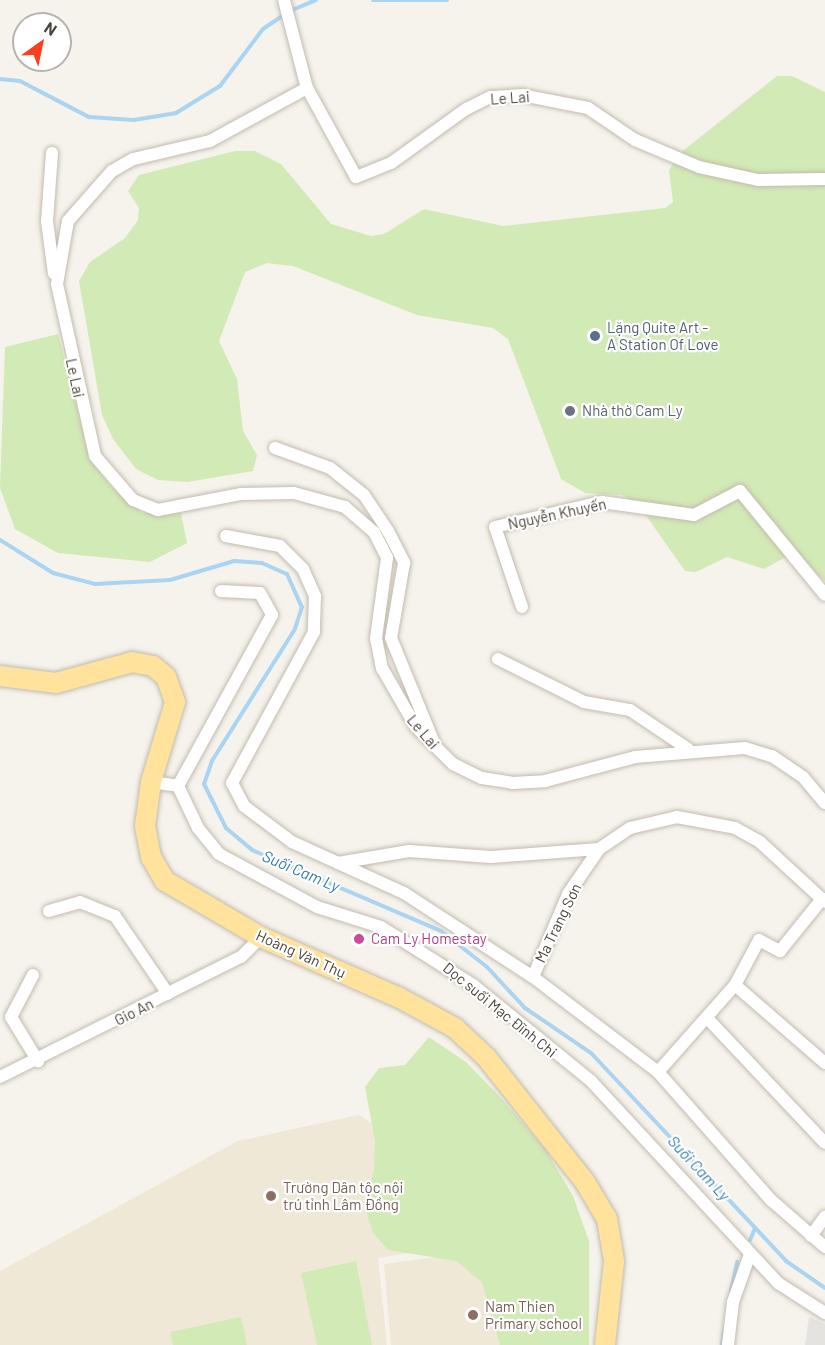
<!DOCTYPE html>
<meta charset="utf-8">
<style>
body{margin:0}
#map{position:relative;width:825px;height:1345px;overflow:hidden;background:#f6f3ec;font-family:Barlow,sans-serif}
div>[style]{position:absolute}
.education>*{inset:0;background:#efe8d6}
.green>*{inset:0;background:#d2eab5}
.parking>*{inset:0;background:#e5e3e0}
.stream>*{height:4px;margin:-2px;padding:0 2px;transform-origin:2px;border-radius:2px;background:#a9d4f2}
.roads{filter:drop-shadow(0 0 2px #c2bbae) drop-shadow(0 0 2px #c2bbae)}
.minor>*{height:12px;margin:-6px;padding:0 6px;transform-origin:6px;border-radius:6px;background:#fff}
.primary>*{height:20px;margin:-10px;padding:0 10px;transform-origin:10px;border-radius:10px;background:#ffe39c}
.dots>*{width:16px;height:16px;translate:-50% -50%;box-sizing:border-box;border:3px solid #fff;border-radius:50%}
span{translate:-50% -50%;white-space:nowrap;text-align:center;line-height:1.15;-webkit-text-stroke:4.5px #fff;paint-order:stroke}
.street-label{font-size:15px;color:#4b4439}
.service-label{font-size:15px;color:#4e5e75}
.left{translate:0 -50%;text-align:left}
.worship-label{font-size:15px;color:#5b616d}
.hotel-label{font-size:15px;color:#b23c85}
.education-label{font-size:15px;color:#785e54}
.water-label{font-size:16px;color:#2e7ab2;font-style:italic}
.north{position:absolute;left:12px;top:12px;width:60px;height:60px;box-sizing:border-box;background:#fff;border:2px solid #b7b4b0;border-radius:50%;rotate:33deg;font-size:16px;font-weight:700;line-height:24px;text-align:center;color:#4b4439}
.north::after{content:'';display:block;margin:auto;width:21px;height:27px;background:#fc3f1d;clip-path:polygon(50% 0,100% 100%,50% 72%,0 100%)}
</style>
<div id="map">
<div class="education">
<i style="clip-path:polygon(359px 1115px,389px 1135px,420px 1251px,378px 1258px,387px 1345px,0 1345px,0 1271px,238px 1141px)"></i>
<i style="clip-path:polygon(498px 1249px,569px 1345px,391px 1345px,384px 1264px)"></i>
</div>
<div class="green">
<i style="clip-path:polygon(777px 76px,792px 76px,825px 92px,825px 581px,795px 552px,764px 569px,727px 557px,696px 572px,685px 571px,638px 504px,622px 495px,585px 493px,561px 479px,508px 339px,493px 328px,417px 315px,293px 266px,267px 263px,245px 272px,219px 341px,237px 379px,243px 431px,257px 455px,253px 471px,188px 482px,158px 480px,136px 469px,113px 439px,102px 415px,79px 281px,90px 262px,125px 238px,138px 220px,139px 208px,128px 191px,139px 175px,235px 151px,255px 151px,281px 164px,331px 224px,371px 236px,384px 234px,424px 209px,503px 226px,665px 208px,673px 202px,669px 170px,679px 154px)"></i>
<i style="clip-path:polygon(58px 334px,90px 459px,111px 487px,142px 513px,181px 513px,187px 543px,150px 562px,58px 553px,15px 529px,0 488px,5px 347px)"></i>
<i style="clip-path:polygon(429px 1037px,466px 1062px,501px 1098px,545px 1149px,573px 1196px,589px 1241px,589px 1345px,500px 1345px,482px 1282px,456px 1261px,388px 1250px,373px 1233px,364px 1204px,374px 1171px,375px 1141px,365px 1087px,379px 1068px,405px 1065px)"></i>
<i style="clip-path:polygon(356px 1261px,372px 1345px,317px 1345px,301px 1273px)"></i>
<i style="clip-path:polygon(241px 1317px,247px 1345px,173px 1345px,170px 1332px)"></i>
</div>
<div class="parking">
<i style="clip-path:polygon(809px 1317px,825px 1324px,825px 1345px,805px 1345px)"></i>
</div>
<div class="stream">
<i style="left:373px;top:0;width:74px"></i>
<i style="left:290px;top:11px;width:28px;rotate:-23deg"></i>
<i style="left:0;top:79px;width:20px;rotate:6deg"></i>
<i style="left:20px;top:81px;width:78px;rotate:27.6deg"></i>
<i style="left:89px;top:117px;width:45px;rotate:3.8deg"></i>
<i style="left:134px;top:120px;width:43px;rotate:-9.5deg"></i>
<i style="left:176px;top:113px;width:52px;rotate:-31.5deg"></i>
<i style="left:220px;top:86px;width:71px;rotate:-53deg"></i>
<i style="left:263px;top:29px;width:25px;rotate:-34deg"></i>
<i style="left:0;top:540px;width:62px;rotate:31.9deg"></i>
<i style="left:53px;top:573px;width:43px;rotate:14.7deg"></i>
<i style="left:95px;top:584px;width:75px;rotate:-3.1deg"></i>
<i style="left:170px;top:580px;width:67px;rotate:-16.5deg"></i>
<i style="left:234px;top:561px;width:28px;rotate:4deg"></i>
<i style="left:262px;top:563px;width:27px;rotate:24deg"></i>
<i style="left:287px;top:574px;width:36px;rotate:66deg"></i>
<i style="left:302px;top:607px;width:23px;rotate:108deg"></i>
<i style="left:295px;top:629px;width:156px;rotate:122.2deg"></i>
<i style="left:212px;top:761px;width:24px;rotate:109deg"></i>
<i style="left:204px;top:784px;width:49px;rotate:63.4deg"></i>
<i style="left:226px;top:828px;width:34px;rotate:40deg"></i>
<i style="left:252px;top:850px;width:206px;rotate:23.2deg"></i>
<i style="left:441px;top:931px;width:58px;rotate:38deg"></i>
<i style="left:487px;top:967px;width:56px;rotate:47.2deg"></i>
<i style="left:525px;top:1008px;width:80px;rotate:34.3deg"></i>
<i style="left:591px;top:1053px;width:285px;rotate:46.8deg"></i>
<i style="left:786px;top:1261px;width:47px;rotate:34.7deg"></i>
<i style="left:750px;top:1240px;width:13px;rotate:-67deg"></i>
<i style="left:731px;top:1291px;width:30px;rotate:-78deg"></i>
<i style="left:722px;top:1345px;width:14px;rotate:-82deg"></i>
</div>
<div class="roads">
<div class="minor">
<i style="left:284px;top:0;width:91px;rotate:75.4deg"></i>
<i style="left:52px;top:153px;width:68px;rotate:94.2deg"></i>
<i style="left:47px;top:221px;width:53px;rotate:82.5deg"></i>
<i style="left:825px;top:179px;width:67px;rotate:179.1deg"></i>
<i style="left:758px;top:180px;width:60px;rotate:-167.6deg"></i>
<i style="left:699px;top:167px;width:69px;rotate:-157.1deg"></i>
<i style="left:635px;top:140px;width:57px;rotate:-145.8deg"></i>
<i style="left:588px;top:108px;width:67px;rotate:-168.9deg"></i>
<i style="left:522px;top:95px;width:32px;rotate:176deg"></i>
<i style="left:490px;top:97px;width:27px;rotate:153deg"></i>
<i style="left:466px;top:109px;width:92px;rotate:144.2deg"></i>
<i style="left:391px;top:163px;width:38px;rotate:158deg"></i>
<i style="left:356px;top:177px;width:102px;rotate:-118.8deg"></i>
<i style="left:307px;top:88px;width:111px;rotate:151.3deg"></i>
<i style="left:210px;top:141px;width:79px;rotate:166.8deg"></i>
<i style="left:133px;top:159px;width:24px;rotate:150deg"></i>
<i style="left:112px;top:171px;width:67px;rotate:131.3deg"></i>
<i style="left:68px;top:221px;width:64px;rotate:99.9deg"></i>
<i style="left:57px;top:284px;width:176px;rotate:77.5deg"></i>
<i style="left:95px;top:456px;width:58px;rotate:49.2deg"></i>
<i style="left:133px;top:500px;width:27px;rotate:22deg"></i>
<i style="left:158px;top:510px;width:85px;rotate:-10.9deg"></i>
<i style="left:241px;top:494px;width:53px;rotate:-1.1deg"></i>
<i style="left:294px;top:493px;width:53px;rotate:15.4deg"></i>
<i style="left:345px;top:507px;width:38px;rotate:41deg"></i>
<i style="left:374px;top:532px;width:29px;rotate:63deg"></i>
<i style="left:387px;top:558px;width:81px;rotate:97.8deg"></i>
<i style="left:376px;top:638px;width:31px;rotate:79deg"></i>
<i style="left:382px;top:668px;width:68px;rotate:60deg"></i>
<i style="left:416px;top:727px;width:52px;rotate:45deg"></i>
<i style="left:453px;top:764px;width:32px;rotate:26deg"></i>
<i style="left:482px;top:778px;width:30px;rotate:9deg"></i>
<i style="left:512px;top:783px;width:33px;rotate:-3deg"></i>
<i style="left:545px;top:781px;width:93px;rotate:-14.9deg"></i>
<i style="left:635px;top:757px;width:110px;rotate:-4.7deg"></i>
<i style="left:745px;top:748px;width:28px;rotate:17deg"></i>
<i style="left:772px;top:756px;width:37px;rotate:34deg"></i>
<i style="left:803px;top:777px;width:34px;rotate:50deg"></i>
<i style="left:275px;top:448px;width:59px;rotate:20deg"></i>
<i style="left:330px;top:468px;width:43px;rotate:38.5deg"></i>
<i style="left:364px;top:495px;width:43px;rotate:56.3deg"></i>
<i style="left:388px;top:531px;width:36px;rotate:63deg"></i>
<i style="left:404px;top:563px;width:76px;rotate:99.8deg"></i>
<i style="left:391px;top:638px;width:113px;rotate:67.7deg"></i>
<i style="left:226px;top:536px;width:55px;rotate:10.5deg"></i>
<i style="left:280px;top:546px;width:33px;rotate:45deg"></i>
<i style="left:303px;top:569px;width:30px;rotate:66deg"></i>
<i style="left:315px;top:596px;width:36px;rotate:92deg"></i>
<i style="left:314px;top:632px;width:172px;rotate:118.5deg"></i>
<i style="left:232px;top:783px;width:26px;rotate:62deg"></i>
<i style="left:244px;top:806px;width:60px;rotate:36.9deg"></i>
<i style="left:292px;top:842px;width:123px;rotate:24.5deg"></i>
<i style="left:404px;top:893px;width:154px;rotate:33.1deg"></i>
<i style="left:533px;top:977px;width:157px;rotate:37.2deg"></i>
<i style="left:658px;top:1072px;width:171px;rotate:48.6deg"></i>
<i style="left:771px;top:1200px;width:72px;rotate:41deg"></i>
<i style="left:221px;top:591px;width:39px;rotate:3deg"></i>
<i style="left:260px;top:593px;width:25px;rotate:61deg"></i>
<i style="left:272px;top:615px;width:195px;rotate:118.8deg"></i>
<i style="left:178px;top:786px;width:47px;rotate:64.5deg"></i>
<i style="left:198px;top:828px;width:33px;rotate:51deg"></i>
<i style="left:219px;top:854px;width:111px;rotate:28.4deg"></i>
<i style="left:317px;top:907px;width:67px;rotate:17.4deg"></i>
<i style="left:381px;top:927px;width:109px;rotate:32.2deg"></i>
<i style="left:473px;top:985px;width:152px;rotate:39.1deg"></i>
<i style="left:591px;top:1081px;width:275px;rotate:47.2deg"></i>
<i style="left:778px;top:1283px;width:56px;rotate:32.6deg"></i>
<i style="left:522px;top:607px;width:84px;rotate:-108.6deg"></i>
<i style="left:495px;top:527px;width:110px;rotate:-13.2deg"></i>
<i style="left:602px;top:502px;width:93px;rotate:8deg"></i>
<i style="left:694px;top:515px;width:52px;rotate:-27.6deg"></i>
<i style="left:740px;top:491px;width:134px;rotate:50.7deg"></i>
<i style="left:498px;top:659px;width:96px;rotate:26.6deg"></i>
<i style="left:584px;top:702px;width:47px;rotate:9.9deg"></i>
<i style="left:630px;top:710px;width:70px;rotate:33.9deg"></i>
<i style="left:151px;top:782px;width:27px;rotate:8deg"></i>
<i style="left:338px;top:863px;width:72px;rotate:-9.6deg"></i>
<i style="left:409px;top:851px;width:82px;rotate:4.2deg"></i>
<i style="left:491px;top:857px;width:108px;rotate:-4.2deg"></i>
<i style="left:49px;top:911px;width:32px;rotate:-16deg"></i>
<i style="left:80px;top:902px;width:38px;rotate:22deg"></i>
<i style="left:115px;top:916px;width:94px;rotate:55.8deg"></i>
<i style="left:33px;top:975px;width:47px;rotate:117.6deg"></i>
<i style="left:11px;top:1017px;width:52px;rotate:58.5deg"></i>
<i style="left:533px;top:977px;width:90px;rotate:-67.1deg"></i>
<i style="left:568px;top:894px;width:55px;rotate:-55.4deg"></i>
<i style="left:599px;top:849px;width:37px;rotate:-34deg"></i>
<i style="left:630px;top:828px;width:48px;rotate:-13.2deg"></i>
<i style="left:677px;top:817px;width:59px;rotate:10.7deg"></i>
<i style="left:735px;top:828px;width:29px;rotate:29deg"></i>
<i style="left:760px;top:842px;width:88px;rotate:42.7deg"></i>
<i style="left:735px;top:985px;width:51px;rotate:-61.9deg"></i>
<i style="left:759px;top:940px;width:24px;rotate:28deg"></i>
<i style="left:780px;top:951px;width:67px;rotate:-51.1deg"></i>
<i style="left:708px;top:1019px;width:170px;rotate:46.7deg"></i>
<i style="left:658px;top:1072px;width:116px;rotate:-48.5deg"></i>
<i style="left:735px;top:985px;width:119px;rotate:40.9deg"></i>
<i style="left:0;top:1077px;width:269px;rotate:-26.5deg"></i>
<i style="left:241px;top:957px;width:28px;rotate:-45deg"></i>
<i style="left:811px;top:1236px;width:24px;rotate:-54deg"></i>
<i style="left:728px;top:1345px;width:43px;rotate:-83.4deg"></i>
<i style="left:733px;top:1302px;width:51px;rotate:-70.5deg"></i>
</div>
<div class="primary">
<i style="left:0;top:676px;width:56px;rotate:7.1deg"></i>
<i style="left:56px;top:683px;width:79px;rotate:-15.4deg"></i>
<i style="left:132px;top:662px;width:21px;rotate:11deg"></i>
<i style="left:153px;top:666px;width:17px;rotate:40deg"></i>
<i style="left:166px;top:677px;width:27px;rotate:70deg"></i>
<i style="left:175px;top:702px;width:84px;rotate:106.7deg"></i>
<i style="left:151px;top:782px;width:44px;rotate:97.8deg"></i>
<i style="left:145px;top:826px;width:32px;rotate:79deg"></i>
<i style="left:151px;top:857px;width:28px;rotate:60deg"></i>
<i style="left:165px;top:881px;width:111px;rotate:30.3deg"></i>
<i style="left:261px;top:937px;width:150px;rotate:23.7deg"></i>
<i style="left:398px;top:997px;width:65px;rotate:28.5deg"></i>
<i style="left:455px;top:1028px;width:42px;rotate:43.1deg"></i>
<i style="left:486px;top:1057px;width:159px;rotate:51.6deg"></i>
<i style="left:585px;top:1182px;width:43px;rotate:59.3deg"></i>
<i style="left:607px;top:1219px;width:43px;rotate:80.5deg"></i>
<i style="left:614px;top:1261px;width:84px;rotate:96.1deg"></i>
</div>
</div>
<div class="dots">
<i style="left:595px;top:336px;background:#5c6f8a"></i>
<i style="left:570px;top:411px;background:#6b7280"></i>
<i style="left:359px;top:939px;background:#d1479c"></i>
<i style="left:271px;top:1196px;background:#8d6e63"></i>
<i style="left:473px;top:1315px;background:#8d6e63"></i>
</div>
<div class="street-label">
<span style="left:510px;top:98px;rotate:-4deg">Le Lai</span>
<span style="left:75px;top:378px;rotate:78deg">Le Lai</span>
<span style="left:557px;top:514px;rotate:-12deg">Nguyễn Khuyến</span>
<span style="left:423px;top:732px;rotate:49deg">Le Lai</span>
<span style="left:558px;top:923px;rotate:-64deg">Ma Trang Sơn</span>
<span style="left:301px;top:954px;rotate:24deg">Hoàng Văn Thụ</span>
<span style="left:500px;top:1010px;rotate:39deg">Dọc suối Mạc Đĩnh Chi</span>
<span style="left:134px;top:1012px;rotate:-27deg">Gio An</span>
</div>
<div class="service-label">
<span class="left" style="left:607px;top:336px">Lặng Quite Art -<br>A Station Of Love</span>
</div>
<div class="worship-label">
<span class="left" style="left:582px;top:411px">Nhà thờ Cam Ly</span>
</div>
<div class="hotel-label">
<span class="left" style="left:371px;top:939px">Cam Ly Homestay</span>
</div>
<div class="education-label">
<span class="left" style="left:283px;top:1196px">Trường Dân tộc nội<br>trú tỉnh Lâm Đồng</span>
<span class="left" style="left:485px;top:1315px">Nam Thien<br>Primary school</span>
</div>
<div class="water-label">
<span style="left:301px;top:871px;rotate:23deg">Suối Cam Ly</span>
<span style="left:699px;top:1168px;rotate:47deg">Suối Cam Ly</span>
</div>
<div class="north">N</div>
</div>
